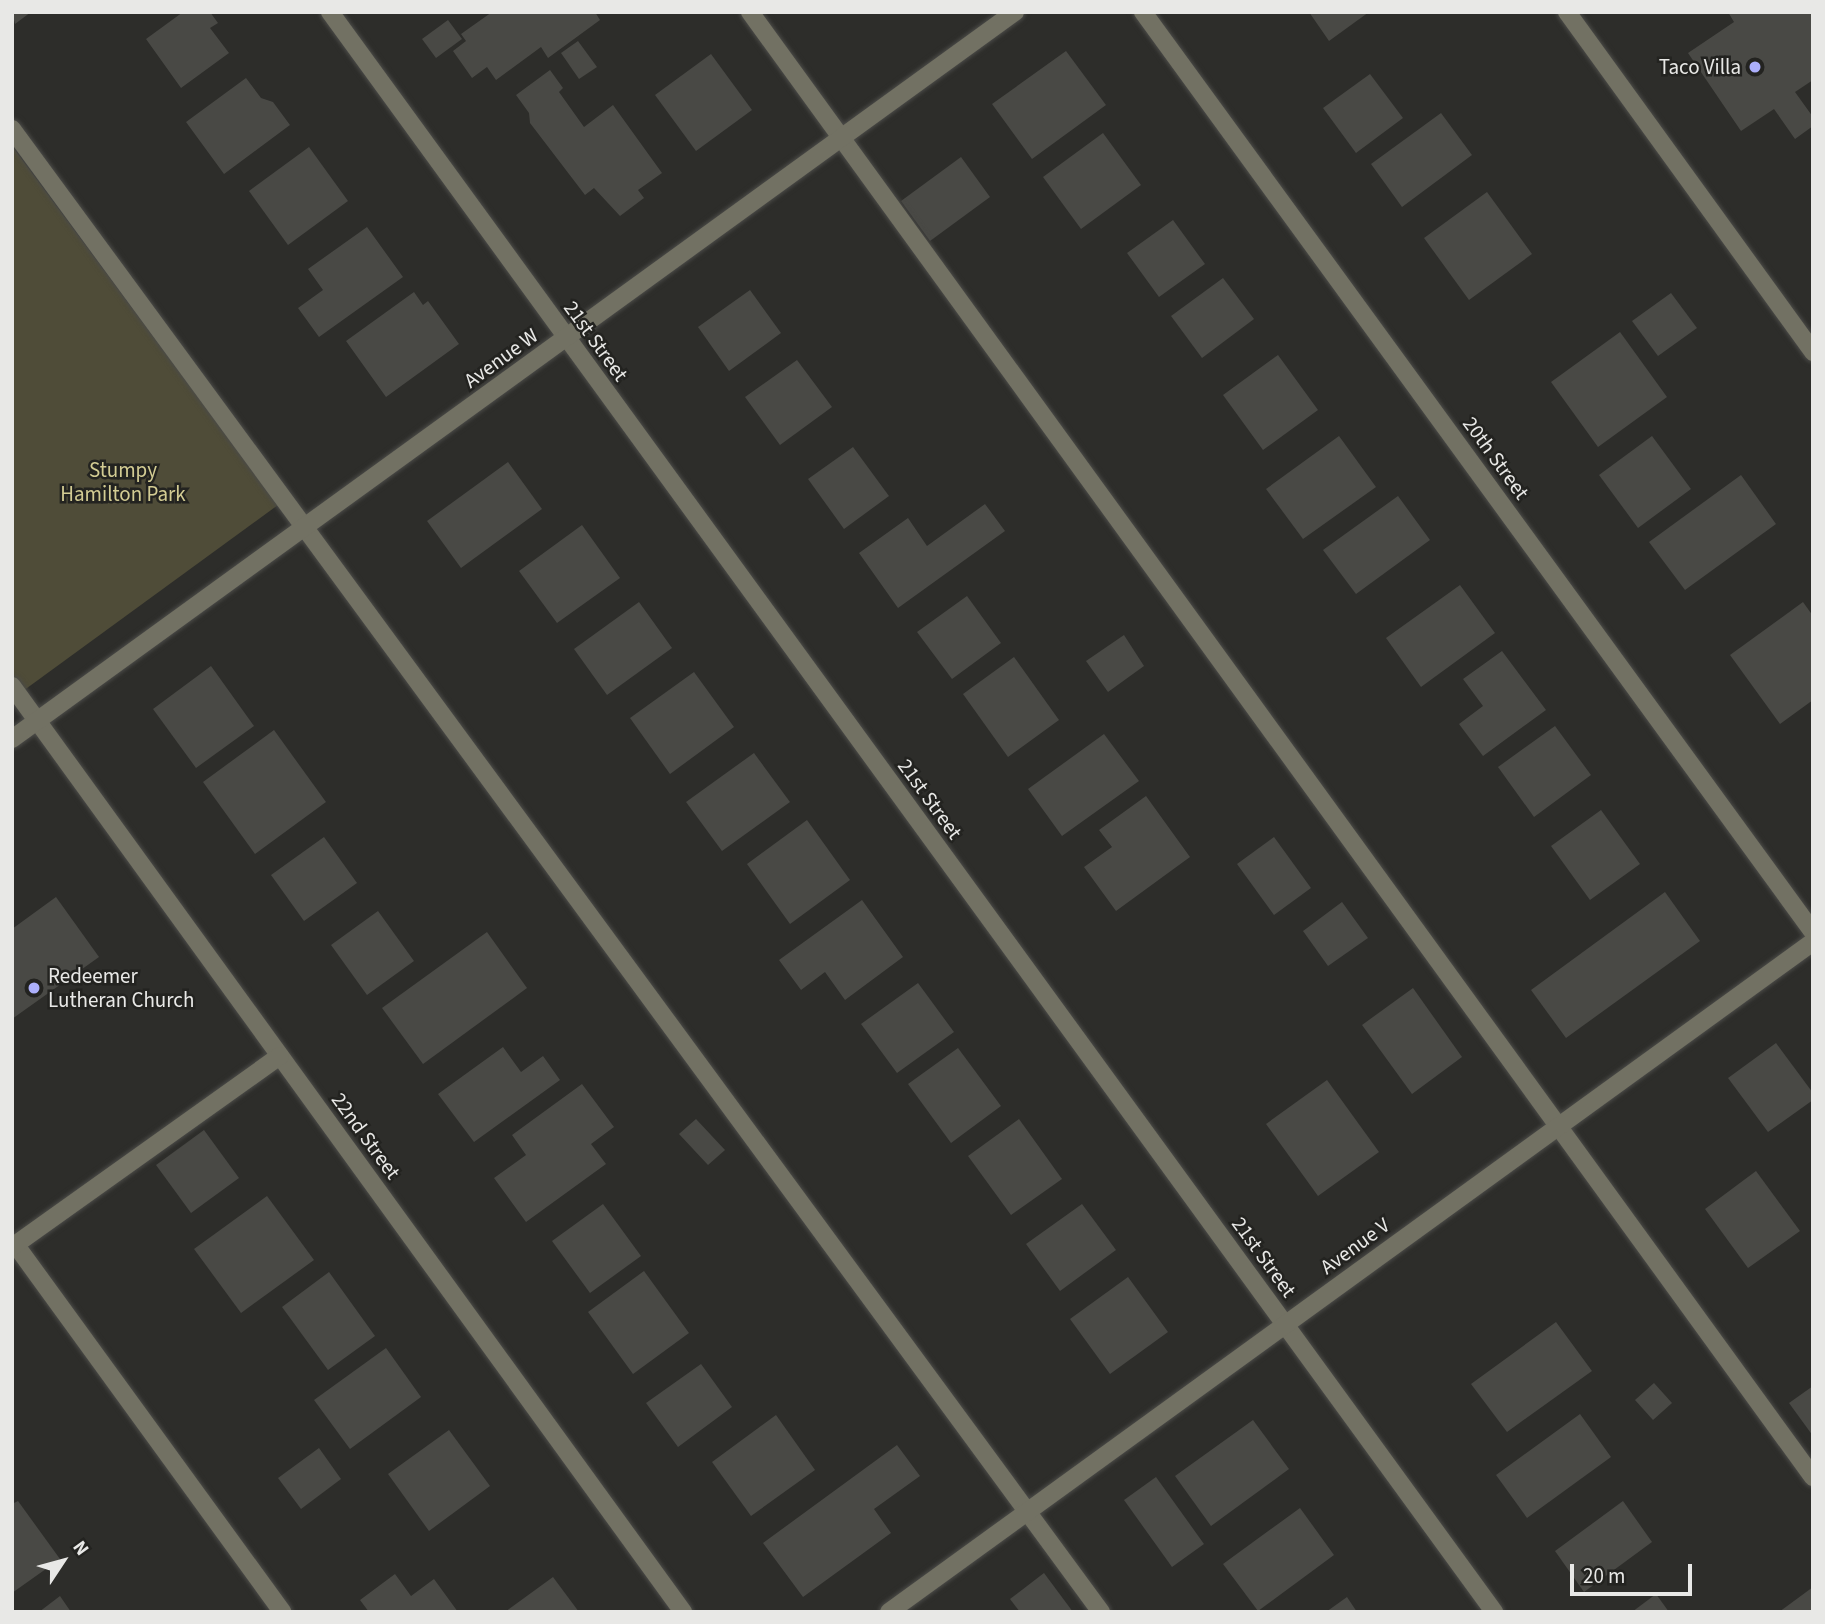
<!DOCTYPE html>
<style>
body{margin:0}
#map{position:relative;width:1825px;height:1624px;overflow:hidden;background:#2d2d2a;font-family:"Source Sans 3",sans-serif}
div>[style]{position:absolute}
.green>*{inset:0;background:#4f4c38}
.building>*{inset:0;background:#494945}
.roads{filter:drop-shadow(0 0 2px #4b4b48) drop-shadow(0 0 2px #4b4b48)}
.minor>*{height:18px;margin:-9px;padding:0 9px;transform-origin:9px;border-radius:9px;background:#727163}
.dots>*{width:19px;height:19px;translate:-50% -50%;box-sizing:border-box;border:4px solid #232320;border-radius:50%}
span{translate:-50% -50%;white-space:nowrap;text-align:center;line-height:1.15;-webkit-text-stroke:5px #232320;paint-order:stroke}
.poi-label{font-size:21px;color:#e8e8e6}
.right{translate:-100% -50%;text-align:right}
.left{translate:0 -50%;text-align:left}
.street-label{font-size:21px;color:#e8e8e6}
.park-label{font-size:21px;color:#d3cc93}
.frame{position:absolute;inset:0;border:14px solid #e8e8e6;pointer-events:none}
.north{position:absolute;left:28px;top:1526px;width:70px;height:70px;-webkit-text-stroke:5px #232320;paint-order:stroke;rotate:54deg;font-size:19px;font-weight:700;line-height:28px;text-align:center;color:#e8e8e6}
.north::after{content:'';display:block;margin:auto;width:24px;height:32px;background:#e8e8e6;clip-path:polygon(50% 0,100% 100%,50% 72%,0 100%)}
.scale{position:absolute;left:1570px;top:1564px;width:122px;height:32px;box-sizing:border-box;border:4px solid #e8e8e6;border-top:0;padding-left:9px;font-size:21px;line-height:24px;white-space:nowrap;color:#e8e8e6;-webkit-text-stroke:5px #232320;paint-order:stroke}
</style>
<div id="map">
<div class="green">
<i style="clip-path:polygon(12px 146px,278px 505px,12px 699px)"></i>
</div>
<div class="building">
<i style="clip-path:polygon(12px 12px,31px 12px,15px 24px)"></i>
<i style="clip-path:polygon(183px 12px,210px 12px,218px 23px,210px 28px,229px 53px,181px 88px,146px 39px)"></i>
<i style="clip-path:polygon(492px 12px,595px 12px,600px 20px,548px 58px,541px 47px,496px 80px,487px 67px,472px 78px,453px 51px,466px 41px,461px 34px)"></i>
<i style="clip-path:polygon(1309px 12px,1369px 12px,1329px 41px)"></i>
<i style="clip-path:polygon(1728px 12px,1813px 12px,1813px 80px,1795px 92px,1813px 117px,1813px 126px,1795px 139px,1774px 109px,1741px 131px,1688px 53px,1734px 22px)"></i>
<i style="clip-path:polygon(448px 20px,462px 39px,436px 58px,422px 39px)"></i>
<i style="clip-path:polygon(578px 41px,597px 67px,579px 79px,561px 53px)"></i>
<i style="clip-path:polygon(1066px 51px,1106px 105px,1032px 159px,992px 104px)"></i>
<i style="clip-path:polygon(711px 54px,752px 110px,696px 151px,655px 95px)"></i>
<i style="clip-path:polygon(550px 70px,563px 88px,559px 92px,584px 127px,613px 105px,662px 173px,638px 190px,644px 198px,620px 216px,594px 188px,585px 195px,530px 123px,529px 113px,516px 95px)"></i>
<i style="clip-path:polygon(1370px 74px,1403px 118px,1356px 153px,1323px 108px)"></i>
<i style="clip-path:polygon(246px 78px,261px 98px,273px 102px,290px 125px,224px 174px,186px 122px)"></i>
<i style="clip-path:polygon(1441px 113px,1472px 155px,1402px 207px,1371px 164px)"></i>
<i style="clip-path:polygon(1103px 133px,1141px 185px,1081px 229px,1043px 177px)"></i>
<i style="clip-path:polygon(309px 147px,348px 201px,288px 245px,249px 191px)"></i>
<i style="clip-path:polygon(961px 157px,990px 197px,930px 241px,901px 201px)"></i>
<i style="clip-path:polygon(1487px 192px,1532px 254px,1469px 300px,1424px 238px)"></i>
<i style="clip-path:polygon(1173px 220px,1205px 264px,1159px 297px,1127px 253px)"></i>
<i style="clip-path:polygon(367px 227px,403px 277px,319px 337px,298px 308px,323px 290px,308px 269px)"></i>
<i style="clip-path:polygon(1223px 278px,1254px 319px,1202px 358px,1171px 316px)"></i>
<i style="clip-path:polygon(750px 290px,781px 333px,729px 371px,698px 327px)"></i>
<i style="clip-path:polygon(414px 292px,423px 305px,428px 301px,459px 344px,386px 397px,346px 341px)"></i>
<i style="clip-path:polygon(1671px 293px,1697px 328px,1658px 356px,1632px 321px)"></i>
<i style="clip-path:polygon(1620px 332px,1667px 397px,1598px 447px,1551px 382px)"></i>
<i style="clip-path:polygon(1278px 355px,1318px 410px,1263px 450px,1223px 395px)"></i>
<i style="clip-path:polygon(797px 360px,832px 407px,780px 445px,745px 397px)"></i>
<i style="clip-path:polygon(1339px 436px,1376px 487px,1303px 539px,1266px 489px)"></i>
<i style="clip-path:polygon(1652px 436px,1691px 489px,1638px 528px,1599px 475px)"></i>
<i style="clip-path:polygon(853px 447px,889px 496px,844px 529px,808px 479px)"></i>
<i style="clip-path:polygon(508px 462px,542px 509px,461px 568px,427px 521px)"></i>
<i style="clip-path:polygon(1741px 475px,1776px 524px,1685px 590px,1649px 542px)"></i>
<i style="clip-path:polygon(1398px 496px,1430px 540px,1356px 594px,1323px 550px)"></i>
<i style="clip-path:polygon(985px 504px,1005px 531px,898px 608px,859px 553px,908px 518px,927px 546px)"></i>
<i style="clip-path:polygon(582px 525px,620px 578px,557px 623px,519px 571px)"></i>
<i style="clip-path:polygon(1460px 585px,1495px 633px,1421px 687px,1386px 638px)"></i>
<i style="clip-path:polygon(967px 596px,1001px 643px,952px 679px,917px 632px)"></i>
<i style="clip-path:polygon(639px 602px,672px 648px,607px 695px,574px 649px)"></i>
<i style="clip-path:polygon(1803px 602px,1813px 616px,1813px 700px,1780px 724px,1730px 655px)"></i>
<i style="clip-path:polygon(1124px 635px,1144px 666px,1108px 692px,1086px 661px)"></i>
<i style="clip-path:polygon(1502px 651px,1546px 710px,1483px 756px,1459px 724px,1483px 706px,1463px 679px)"></i>
<i style="clip-path:polygon(1014px 657px,1059px 720px,1008px 757px,963px 694px)"></i>
<i style="clip-path:polygon(211px 666px,254px 726px,196px 768px,153px 709px)"></i>
<i style="clip-path:polygon(694px 672px,734px 727px,670px 774px,630px 718px)"></i>
<i style="clip-path:polygon(1555px 726px,1591px 775px,1534px 817px,1498px 767px)"></i>
<i style="clip-path:polygon(274px 730px,326px 802px,255px 854px,203px 782px)"></i>
<i style="clip-path:polygon(1104px 734px,1139px 781px,1062px 836px,1028px 789px)"></i>
<i style="clip-path:polygon(754px 753px,790px 802px,722px 851px,686px 802px)"></i>
<i style="clip-path:polygon(1146px 796px,1190px 857px,1116px 911px,1084px 867px,1112px 847px,1099px 830px)"></i>
<i style="clip-path:polygon(1601px 810px,1640px 864px,1590px 900px,1551px 846px)"></i>
<i style="clip-path:polygon(807px 820px,850px 880px,790px 924px,747px 864px)"></i>
<i style="clip-path:polygon(324px 837px,357px 883px,304px 921px,271px 875px)"></i>
<i style="clip-path:polygon(1274px 837px,1311px 888px,1274px 915px,1237px 864px)"></i>
<i style="clip-path:polygon(1665px 892px,1700px 941px,1566px 1038px,1531px 990px)"></i>
<i style="clip-path:polygon(56px 897px,99px 957px,12px 1019px,12px 929px)"></i>
<i style="clip-path:polygon(862px 900px,903px 957px,845px 1000px,825px 972px,801px 990px,779px 960px)"></i>
<i style="clip-path:polygon(1342px 902px,1368px 938px,1328px 966px,1303px 931px)"></i>
<i style="clip-path:polygon(378px 911px,414px 961px,367px 995px,331px 945px)"></i>
<i style="clip-path:polygon(487px 932px,527px 988px,423px 1064px,382px 1008px)"></i>
<i style="clip-path:polygon(918px 983px,954px 1032px,897px 1073px,861px 1024px)"></i>
<i style="clip-path:polygon(1413px 988px,1462px 1057px,1412px 1094px,1362px 1025px)"></i>
<i style="clip-path:polygon(1776px 1043px,1813px 1093px,1813px 1100px,1768px 1132px,1728px 1078px)"></i>
<i style="clip-path:polygon(503px 1047px,521px 1072px,543px 1056px,560px 1080px,474px 1142px,438px 1094px)"></i>
<i style="clip-path:polygon(958px 1048px,1001px 1106px,951px 1143px,908px 1084px)"></i>
<i style="clip-path:polygon(1327px 1080px,1379px 1152px,1318px 1196px,1266px 1124px)"></i>
<i style="clip-path:polygon(582px 1084px,614px 1127px,591px 1144px,606px 1164px,526px 1222px,494px 1178px,526px 1155px,512px 1135px)"></i>
<i style="clip-path:polygon(696px 1119px,725px 1150px,708px 1165px,679px 1134px)"></i>
<i style="clip-path:polygon(1019px 1119px,1062px 1179px,1011px 1215px,968px 1156px)"></i>
<i style="clip-path:polygon(204px 1130px,239px 1178px,191px 1213px,156px 1165px)"></i>
<i style="clip-path:polygon(1756px 1171px,1800px 1231px,1748px 1268px,1705px 1209px)"></i>
<i style="clip-path:polygon(267px 1196px,314px 1260px,241px 1313px,194px 1249px)"></i>
<i style="clip-path:polygon(603px 1204px,641px 1256px,590px 1293px,552px 1241px)"></i>
<i style="clip-path:polygon(1082px 1204px,1116px 1250px,1060px 1291px,1026px 1244px)"></i>
<i style="clip-path:polygon(644px 1271px,689px 1333px,633px 1374px,588px 1312px)"></i>
<i style="clip-path:polygon(329px 1272px,375px 1336px,328px 1370px,282px 1307px)"></i>
<i style="clip-path:polygon(1128px 1277px,1168px 1332px,1110px 1374px,1070px 1319px)"></i>
<i style="clip-path:polygon(1556px 1322px,1592px 1371px,1507px 1432px,1471px 1384px)"></i>
<i style="clip-path:polygon(386px 1348px,421px 1397px,350px 1449px,314px 1400px)"></i>
<i style="clip-path:polygon(701px 1364px,732px 1407px,678px 1447px,646px 1403px)"></i>
<i style="clip-path:polygon(1654px 1383px,1672px 1403px,1653px 1420px,1635px 1400px)"></i>
<i style="clip-path:polygon(1813px 1386px,1813px 1436px,1789px 1403px)"></i>
<i style="clip-path:polygon(1580px 1414px,1611px 1457px,1527px 1518px,1496px 1475px)"></i>
<i style="clip-path:polygon(776px 1415px,815px 1470px,751px 1516px,712px 1462px)"></i>
<i style="clip-path:polygon(1253px 1420px,1289px 1469px,1211px 1526px,1175px 1476px)"></i>
<i style="clip-path:polygon(449px 1430px,490px 1486px,429px 1531px,388px 1474px)"></i>
<i style="clip-path:polygon(897px 1445px,920px 1476px,874px 1509px,891px 1533px,803px 1597px,763px 1543px)"></i>
<i style="clip-path:polygon(319px 1448px,341px 1479px,301px 1509px,278px 1478px)"></i>
<i style="clip-path:polygon(1156px 1477px,1204px 1544px,1172px 1567px,1124px 1500px)"></i>
<i style="clip-path:polygon(18px 1501px,60px 1559px,12px 1593px,12px 1504px)"></i>
<i style="clip-path:polygon(1623px 1501px,1652px 1542px,1584px 1592px,1555px 1551px)"></i>
<i style="clip-path:polygon(1300px 1508px,1334px 1555px,1258px 1611px,1223px 1564px)"></i>
<i style="clip-path:polygon(1044px 1573px,1073px 1612px,1020px 1612px,1010px 1599px)"></i>
<i style="clip-path:polygon(395px 1574px,411px 1596px,434px 1579px,458px 1612px,369px 1612px,360px 1600px)"></i>
<i style="clip-path:polygon(553px 1577px,579px 1612px,505px 1612px)"></i>
<i style="clip-path:polygon(1813px 1587px,1813px 1612px,1779px 1612px)"></i>
<i style="clip-path:polygon(1656px 1594px,1669px 1612px,1632px 1612px)"></i>
<i style="clip-path:polygon(60px 1596px,71px 1612px,39px 1612px)"></i>
<i style="clip-path:polygon(1347px 1597px,1357px 1612px,1326px 1612px)"></i>
</div>
<div class="roads">
<div class="minor">
<i style="left:330px;top:12px;width:1979px;rotate:53.96deg"></i>
<i style="left:750px;top:12px;width:1810px;rotate:54.04deg"></i>
<i style="left:1143px;top:12px;width:1138px;rotate:53.94deg"></i>
<i style="left:1567px;top:12px;width:420px;rotate:54.1deg"></i>
<i style="left:12px;top:129px;width:1840px;rotate:53.71deg"></i>
<i style="left:12px;top:686px;width:1144px;rotate:54.07deg"></i>
<i style="left:12px;top:739px;width:1239px;rotate:-35.94deg"></i>
<i style="left:15px;top:1244px;width:455px;rotate:54deg"></i>
<i style="left:12px;top:1247px;width:329px;rotate:-35.5deg"></i>
<i style="left:889px;top:1612px;width:1141px;rotate:-35.95deg"></i>
</div>
</div>
<div class="dots">
<i style="left:1755px;top:67px;background:#acaffb"></i>
<i style="left:34px;top:988px;background:#acaffb"></i>
</div>
<div class="poi-label">
<span class="right" style="left:1741px;top:67px">Taco Villa</span>
<span class="left" style="left:48px;top:988px">Redeemer<br>Lutheran Church</span>
</div>
<div class="street-label">
<span style="left:596px;top:341px;rotate:54deg">21st Street</span>
<span style="left:501px;top:358px;rotate:-36deg">Avenue W</span>
<span style="left:1496px;top:458px;rotate:54deg">20th Street</span>
<span style="left:930px;top:799px;rotate:54deg">21st Street</span>
<span style="left:366px;top:1136px;rotate:54deg">22nd Street</span>
<span style="left:1355px;top:1246px;rotate:-36deg">Avenue V</span>
<span style="left:1264px;top:1257px;rotate:54deg">21st Street</span>
</div>
<div class="park-label">
<span style="left:123px;top:482px">Stumpy<br>Hamilton Park</span>
</div>
<div class="frame"></div>
<div class="north">N</div>
<div class="scale">20 m</div>
</div>
